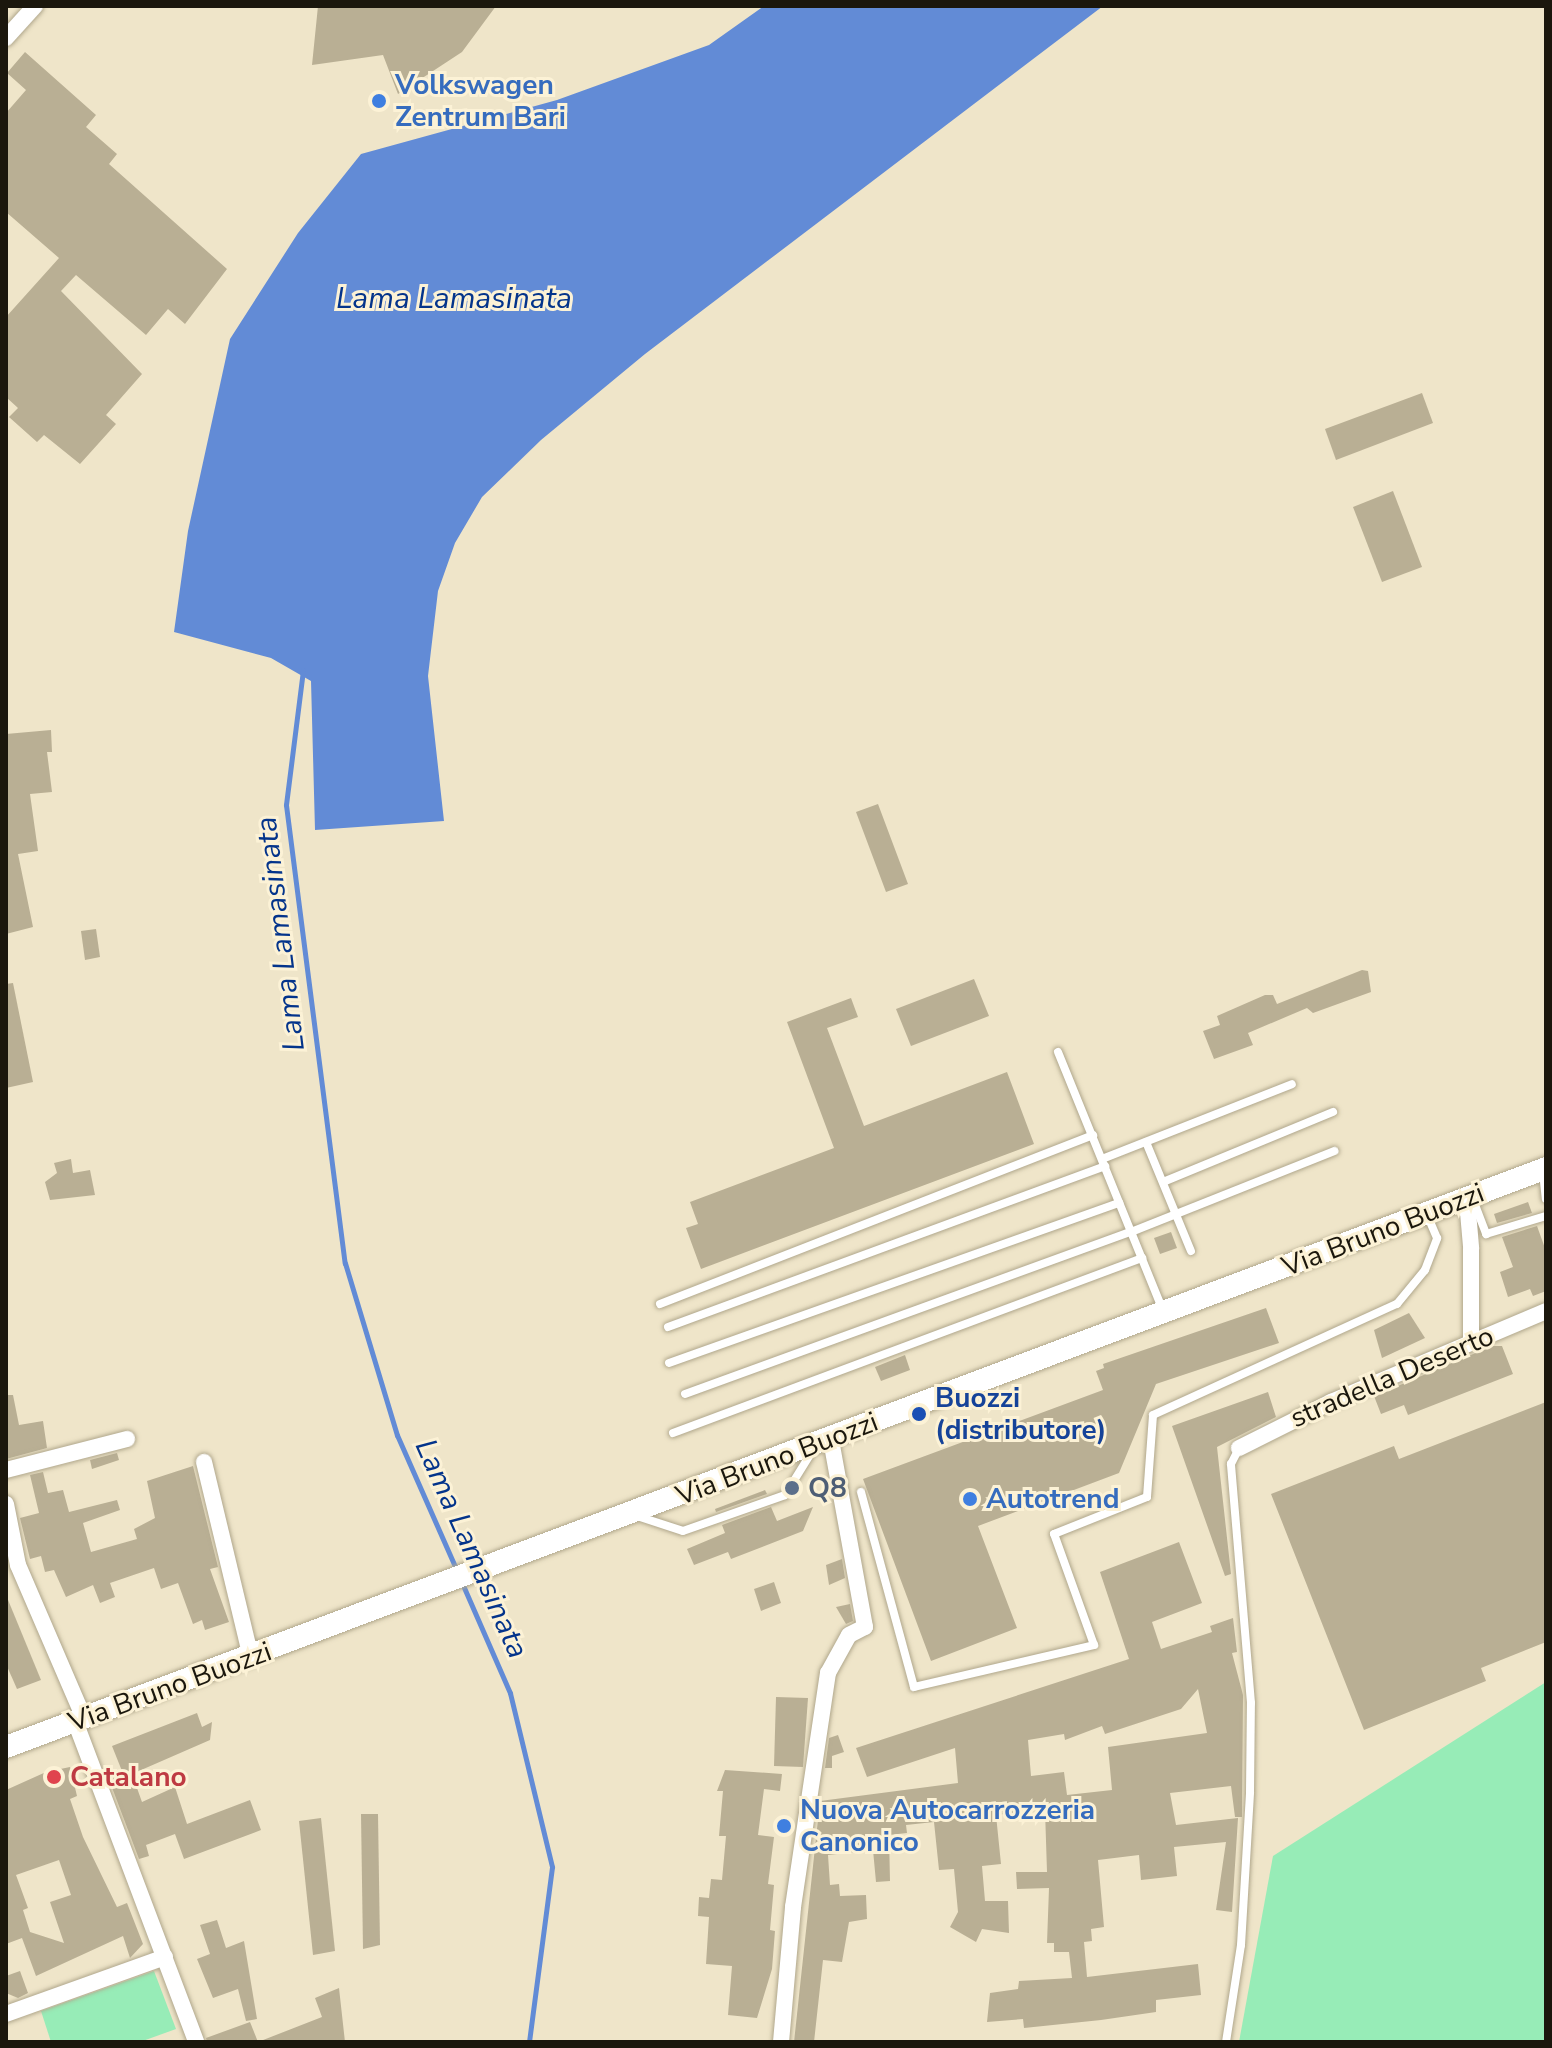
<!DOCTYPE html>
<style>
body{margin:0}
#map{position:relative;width:1552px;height:2048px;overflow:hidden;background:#efe5c9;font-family:"Nunito Sans",sans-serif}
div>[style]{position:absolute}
.green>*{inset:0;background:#97ecb7}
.water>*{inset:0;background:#628bd6}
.stream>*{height:5px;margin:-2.5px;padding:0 2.5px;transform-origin:2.5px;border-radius:2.5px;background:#628bd6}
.building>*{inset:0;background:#b9af94}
.roads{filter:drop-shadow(0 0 2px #b0a78c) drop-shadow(0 0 2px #b0a78c)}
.lane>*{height:8px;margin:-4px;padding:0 4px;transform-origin:4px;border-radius:4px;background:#fff}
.street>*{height:16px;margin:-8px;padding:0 8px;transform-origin:8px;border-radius:8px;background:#fff}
.secondary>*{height:22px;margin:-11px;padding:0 11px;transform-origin:11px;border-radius:11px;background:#fff}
.dots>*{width:22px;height:22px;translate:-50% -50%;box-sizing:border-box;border:4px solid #fcf2d6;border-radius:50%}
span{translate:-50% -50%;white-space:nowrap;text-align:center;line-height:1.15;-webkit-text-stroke:6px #fcf2d6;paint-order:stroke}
.shop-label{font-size:28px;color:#366cbe;font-weight:700}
.left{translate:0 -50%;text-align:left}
.street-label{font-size:28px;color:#1b170d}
.transit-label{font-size:28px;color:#164399;font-weight:700}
.service-label{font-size:28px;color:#4e5e75;font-weight:700}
.health-label{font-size:28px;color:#be3a42;font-weight:700}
.water-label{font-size:30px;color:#04348b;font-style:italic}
.frame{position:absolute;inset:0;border:8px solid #1b170d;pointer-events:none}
</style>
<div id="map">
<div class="green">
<i style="clip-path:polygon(1546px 1682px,1546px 2042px,1239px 2042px,1273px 1856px)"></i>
<i style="clip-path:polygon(154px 1971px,176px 2029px,140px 2042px,51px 2042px,41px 2011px)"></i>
</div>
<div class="water">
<i style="clip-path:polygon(764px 6px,1103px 6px,645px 354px,541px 440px,482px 497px,455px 543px,438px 591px,428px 676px,444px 821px,315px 830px,311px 681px,271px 658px,174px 632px,188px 531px,230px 339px,298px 233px,361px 154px,557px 100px,709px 45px)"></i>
</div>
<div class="stream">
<i style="left:303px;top:670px;width:136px;rotate:97.2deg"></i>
<i style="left:286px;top:805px;width:462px;rotate:82.7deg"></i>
<i style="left:345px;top:1263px;width:180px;rotate:73.2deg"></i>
<i style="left:397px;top:1435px;width:149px;rotate:66.2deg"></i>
<i style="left:462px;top:1583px;width:120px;rotate:66.4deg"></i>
<i style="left:510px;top:1693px;width:179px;rotate:76.4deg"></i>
<i style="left:552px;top:1867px;width:177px;rotate:97.5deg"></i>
</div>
<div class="building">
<i style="clip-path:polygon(318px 6px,496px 6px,462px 52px,398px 94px,383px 55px,312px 65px)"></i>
<i style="clip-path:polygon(25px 52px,96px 115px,86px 127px,117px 154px,109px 164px,227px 269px,185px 324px,168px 309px,146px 335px,76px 275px,61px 291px,142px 374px,106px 415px,116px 424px,80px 464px,44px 435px,37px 442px,9px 417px,18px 408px,6px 397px,6px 317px,59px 258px,6px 212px,6px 113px,26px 90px,7px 73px)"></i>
<i style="clip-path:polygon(1422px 393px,1433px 423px,1336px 460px,1325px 429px)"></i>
<i style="clip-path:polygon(1393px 491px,1422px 567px,1382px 582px,1353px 507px)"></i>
<i style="clip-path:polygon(51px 730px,52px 752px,47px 752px,52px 792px,30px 794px,38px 851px,18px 854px,33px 927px,6px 934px,6px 734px)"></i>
<i style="clip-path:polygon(878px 804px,908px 884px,886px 892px,856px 812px)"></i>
<i style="clip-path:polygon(96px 929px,100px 957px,85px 960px,81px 931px)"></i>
<i style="clip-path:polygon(1362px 970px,1368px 971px,1371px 992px,1313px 1013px,1307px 1008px,1248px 1033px,1253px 1045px,1214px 1059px,1203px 1031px,1220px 1025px,1217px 1016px,1265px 995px,1273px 995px,1277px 1004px)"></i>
<i style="clip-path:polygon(974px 979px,989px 1016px,911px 1046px,896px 1009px)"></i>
<i style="clip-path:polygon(13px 983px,33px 1082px,6px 1088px,6px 984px)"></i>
<i style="clip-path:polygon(851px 998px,858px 1017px,827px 1028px,864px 1126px,1007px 1072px,1034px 1144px,701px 1269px,686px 1228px,698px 1224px,690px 1202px,834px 1148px,787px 1022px)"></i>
<i style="clip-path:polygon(71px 1159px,73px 1173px,90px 1170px,95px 1195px,50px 1200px,45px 1182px,57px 1173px,54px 1163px)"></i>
<i style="clip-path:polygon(1528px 1202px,1532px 1213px,1497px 1223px,1494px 1214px)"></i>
<i style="clip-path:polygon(1537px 1226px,1546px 1251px,1546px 1291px,1533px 1296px,1530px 1289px,1508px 1297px,1500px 1272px,1513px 1267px,1502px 1237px)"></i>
<i style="clip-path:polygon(1171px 1232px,1177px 1248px,1160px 1254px,1154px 1238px)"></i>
<i style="clip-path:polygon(1266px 1308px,1279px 1343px,1156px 1384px,1119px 1473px,978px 1526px,1017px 1628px,931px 1661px,863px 1479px,1103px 1390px,1096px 1371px,1104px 1368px,1103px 1364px)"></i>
<i style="clip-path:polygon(1409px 1313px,1425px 1338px,1382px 1358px,1374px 1330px)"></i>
<i style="clip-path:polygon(1492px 1346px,1502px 1346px,1513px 1374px,1408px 1415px,1404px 1405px,1381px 1414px,1374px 1396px)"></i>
<i style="clip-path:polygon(905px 1355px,910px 1370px,881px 1381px,875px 1367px)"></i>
<i style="clip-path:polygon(1268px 1392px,1276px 1417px,1217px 1447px,1231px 1574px,1225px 1576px,1172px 1426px)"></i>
<i style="clip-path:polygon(6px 1395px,13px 1395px,19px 1425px,43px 1421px,47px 1448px,6px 1459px)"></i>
<i style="clip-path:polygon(1546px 1402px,1546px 1642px,1481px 1668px,1486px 1681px,1364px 1730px,1271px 1494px,1394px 1446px,1399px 1459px)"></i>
<i style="clip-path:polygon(117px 1453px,119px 1460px,92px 1469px,90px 1460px)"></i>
<i style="clip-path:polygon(193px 1466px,218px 1567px,210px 1569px,229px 1622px,205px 1630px,202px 1620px,193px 1624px,178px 1583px,161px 1589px,154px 1568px,110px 1583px,115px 1597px,100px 1603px,93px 1585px,66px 1597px,54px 1570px,45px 1572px,41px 1556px,30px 1559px,20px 1518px,39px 1513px,30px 1475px,43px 1472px,48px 1493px,63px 1490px,69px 1512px,117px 1500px,120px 1510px,83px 1523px,91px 1552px,137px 1539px,134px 1529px,155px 1518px,147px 1481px)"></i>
<i style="clip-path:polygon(765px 1490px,767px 1494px,716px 1512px,715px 1509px)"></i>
<i style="clip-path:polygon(771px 1507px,777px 1521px,813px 1507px,803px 1531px,731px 1559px,728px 1552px,694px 1565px,687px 1549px,725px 1533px,722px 1525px)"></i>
<i style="clip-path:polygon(evenodd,1179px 1542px,1202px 1603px,1152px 1622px,1161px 1649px,1212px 1632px,1210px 1626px,1233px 1618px,1237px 1652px,1232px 1653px,1243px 1695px,1242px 1817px,1235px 1817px,1231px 1786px,1170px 1793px,1176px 1825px,1238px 1818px,1232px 1912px,1216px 1910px,1226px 1842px,1174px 1847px,1177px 1876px,1141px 1880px,1139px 1855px,1098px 1860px,1104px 1927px,1091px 1929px,1092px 1941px,1084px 1942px,1087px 1977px,1198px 1964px,1201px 1995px,1156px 2000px,1156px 2012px,1101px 2020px,1024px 2028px,1023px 2019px,987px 2022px,990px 1993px,1018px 1989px,1019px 1981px,1072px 1978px,1069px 1952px,1054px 1952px,1054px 1943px,1047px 1943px,1049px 1888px,1017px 1889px,1016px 1872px,1047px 1872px,1045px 1810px,996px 1815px,1001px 1864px,982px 1866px,985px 1901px,1008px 1901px,1009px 1933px,982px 1929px,976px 1942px,950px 1927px,958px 1912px,954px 1869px,939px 1870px,934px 1822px,906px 1825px,907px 1833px,889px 1835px,890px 1881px,876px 1882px,873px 1850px,828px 1855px,830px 1885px,839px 1884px,840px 1896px,866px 1895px,867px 1919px,849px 1922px,842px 1962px,823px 1960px,814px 2042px,794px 2042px,820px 1801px,958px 1783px,955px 1748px,867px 1777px,856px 1748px,1129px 1659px,1100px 1572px,1179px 1542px,1198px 1689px,1207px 1733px,1108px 1747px,1112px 1790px,1067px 1795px,1064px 1772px,1031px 1776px,1028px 1740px,1064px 1734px,1065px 1740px,1102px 1726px,1105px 1734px,1181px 1709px,1198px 1689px)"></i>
<i style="clip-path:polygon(842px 1559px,845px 1578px,829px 1585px,826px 1565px)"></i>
<i style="clip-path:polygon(774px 1582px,781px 1603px,761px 1611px,754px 1589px)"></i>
<i style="clip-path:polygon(6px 1595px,41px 1680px,17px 1689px,6px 1664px)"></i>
<i style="clip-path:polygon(850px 1604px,853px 1621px,846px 1624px,836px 1607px)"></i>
<i style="clip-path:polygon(776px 1697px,808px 1698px,803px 1767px,774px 1766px)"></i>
<i style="clip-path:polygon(197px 1713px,202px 1727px,212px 1722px,210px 1740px,132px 1774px,142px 1802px,175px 1787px,187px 1824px,250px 1800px,261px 1830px,184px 1859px,175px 1834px,146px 1845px,149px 1856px,139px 1859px,108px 1777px,122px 1771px,112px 1746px)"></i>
<i style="clip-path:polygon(838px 1735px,844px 1752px,832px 1756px,832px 1768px,825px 1768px,829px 1738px)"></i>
<i style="clip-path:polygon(evenodd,70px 1767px,77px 1796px,70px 1799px,83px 1837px,117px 1907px,127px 1903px,143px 1944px,130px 1958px,123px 1936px,36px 1976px,22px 1938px,6px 1944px,6px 1790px,46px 1772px,70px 1767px,59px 1860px,71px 1895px,50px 1902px,64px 1943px,30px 1932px,23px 1910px,28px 1908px,16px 1875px,59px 1860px)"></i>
<i style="clip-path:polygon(725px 1770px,782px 1774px,780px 1791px,764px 1789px,758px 1835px,774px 1837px,768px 1884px,774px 1885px,770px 1930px,775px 1931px,772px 1969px,757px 2018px,728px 2015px,732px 1966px,706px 1964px,709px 1917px,698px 1916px,699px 1897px,709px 1898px,711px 1879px,722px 1880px,726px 1836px,719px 1836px,723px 1791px,717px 1791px)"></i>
<i style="clip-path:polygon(361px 1814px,378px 1814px,380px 1945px,363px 1949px)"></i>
<i style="clip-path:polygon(321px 1818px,335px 1951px,313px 1955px,299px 1821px)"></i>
<i style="clip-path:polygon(217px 1920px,226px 1948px,244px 1941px,257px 2019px,246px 2021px,238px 1989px,213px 1998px,197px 1959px,210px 1954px,200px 1925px)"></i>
<i style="clip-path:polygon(20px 1971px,28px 1993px,18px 1998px,6px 1993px,6px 1976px)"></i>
<i style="clip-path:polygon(339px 1988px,345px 2042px,258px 2042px,322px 2017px,315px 1998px)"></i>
<i style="clip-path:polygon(250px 2022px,258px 2042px,207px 2042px,206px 2038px)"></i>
</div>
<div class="roads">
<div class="lane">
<i style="left:1058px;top:1052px;width:279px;rotate:67.9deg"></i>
<i style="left:1146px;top:1142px;width:118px;rotate:67.6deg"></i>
<i style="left:1102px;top:1159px;width:204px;rotate:-21.5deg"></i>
<i style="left:1543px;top:1172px;width:27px;rotate:84deg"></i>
<i style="left:1163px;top:1182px;width:184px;rotate:-22.4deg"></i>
<i style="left:1472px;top:1197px;width:40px;rotate:69deg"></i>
<i style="left:1486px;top:1234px;width:63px;rotate:-16.7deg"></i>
<i style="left:660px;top:1304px;width:465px;rotate:-21.3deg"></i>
<i style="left:668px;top:1327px;width:466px;rotate:-20.2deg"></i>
<i style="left:669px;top:1363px;width:478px;rotate:-19.6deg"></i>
<i style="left:685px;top:1394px;width:475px;rotate:-20deg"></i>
<i style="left:1131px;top:1232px;width:219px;rotate:-21.7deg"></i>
<i style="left:673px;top:1433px;width:501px;rotate:-20.46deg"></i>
<i style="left:861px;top:1492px;width:202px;rotate:74.8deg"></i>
<i style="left:914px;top:1687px;width:185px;rotate:-13.1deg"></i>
<i style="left:1094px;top:1645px;width:118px;rotate:-109.8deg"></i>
<i style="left:1054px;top:1534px;width:100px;rotate:-21.7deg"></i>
<i style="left:1147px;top:1497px;width:82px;rotate:-85.8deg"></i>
<i style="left:1153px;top:1415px;width:268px;rotate:-24.5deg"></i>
<i style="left:1397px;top:1304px;width:44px;rotate:-50.5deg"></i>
<i style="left:1425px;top:1270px;width:34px;rotate:-69deg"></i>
<i style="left:1437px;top:1238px;width:26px;rotate:-113deg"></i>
<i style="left:637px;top:1516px;width:48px;rotate:18.1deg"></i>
<i style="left:683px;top:1531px;width:108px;rotate:-19.4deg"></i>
<i style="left:785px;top:1495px;width:53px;rotate:-58.1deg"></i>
<i style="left:1226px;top:2042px;width:98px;rotate:-81.2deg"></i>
<i style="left:1241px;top:1945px;width:153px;rotate:-86.6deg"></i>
<i style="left:1250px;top:1792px;width:89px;rotate:-89.4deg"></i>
<i style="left:1251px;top:1703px;width:240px;rotate:-94.8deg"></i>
<i style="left:1231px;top:1464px;width:18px;rotate:-63deg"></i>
</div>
<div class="street">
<i style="left:6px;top:38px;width:43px;rotate:-47.8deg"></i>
<i style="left:1459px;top:1201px;width:14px;rotate:51deg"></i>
<i style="left:1468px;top:1212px;width:37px;rotate:85deg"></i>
<i style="left:1471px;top:1249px;width:93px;rotate:90deg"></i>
<i style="left:1239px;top:1448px;width:103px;rotate:-26.6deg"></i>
<i style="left:1331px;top:1402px;width:233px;rotate:-22.9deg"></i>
<i style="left:204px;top:1462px;width:202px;rotate:76.5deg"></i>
<i style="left:6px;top:1470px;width:125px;rotate:-14.4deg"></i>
<i style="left:6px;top:1504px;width:62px;rotate:78.9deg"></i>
<i style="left:18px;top:1565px;width:167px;rotate:66.7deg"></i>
<i style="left:75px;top:1721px;width:343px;rotate:69.3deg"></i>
<i style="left:6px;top:2014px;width:169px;rotate:-19.7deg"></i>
<i style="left:781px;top:2042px;width:136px;rotate:-84.9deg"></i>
<i style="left:793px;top:1907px;width:237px;rotate:-81.5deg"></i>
<i style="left:828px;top:1673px;width:43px;rotate:-61.1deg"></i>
<i style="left:849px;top:1635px;width:18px;rotate:-27deg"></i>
<i style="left:865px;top:1627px;width:191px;rotate:-100.3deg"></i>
</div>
<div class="secondary">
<i style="left:6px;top:1747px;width:1645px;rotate:-20.6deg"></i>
</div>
</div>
<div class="dots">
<i style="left:379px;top:101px;background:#3f7fe0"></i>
<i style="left:919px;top:1414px;background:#1a4fb4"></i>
<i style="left:792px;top:1488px;background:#5c6f8a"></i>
<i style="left:970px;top:1499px;background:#3f7fe0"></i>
<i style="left:54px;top:1777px;background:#e0444e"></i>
<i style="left:784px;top:1826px;background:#3f7fe0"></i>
</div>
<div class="shop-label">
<span class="left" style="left:395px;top:101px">Volkswagen<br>Zentrum Bari</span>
<span class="left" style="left:986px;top:1499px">Autotrend</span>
<span class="left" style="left:800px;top:1826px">Nuova Autocarrozzeria<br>Canonico</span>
</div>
<div class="street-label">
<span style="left:1383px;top:1230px;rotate:-21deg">Via Bruno Buozzi</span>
<span style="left:1392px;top:1377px;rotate:-23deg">stradella Deserto</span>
<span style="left:777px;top:1459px;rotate:-21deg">Via Bruno Buozzi</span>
<span style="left:170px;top:1687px;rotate:-20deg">Via Bruno Buozzi</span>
</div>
<div class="transit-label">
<span class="left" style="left:935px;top:1414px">Buozzi<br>(distributore)</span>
</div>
<div class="service-label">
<span class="left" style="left:808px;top:1488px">Q8</span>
</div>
<div class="health-label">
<span class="left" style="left:70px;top:1777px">Catalano</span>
</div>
<div class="water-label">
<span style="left:454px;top:299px">Lama Lamasinata</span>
<span style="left:281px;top:934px;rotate:-97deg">Lama Lamasinata</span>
<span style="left:471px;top:1549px;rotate:66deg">Lama Lamasinata</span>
</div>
<div class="frame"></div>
</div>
